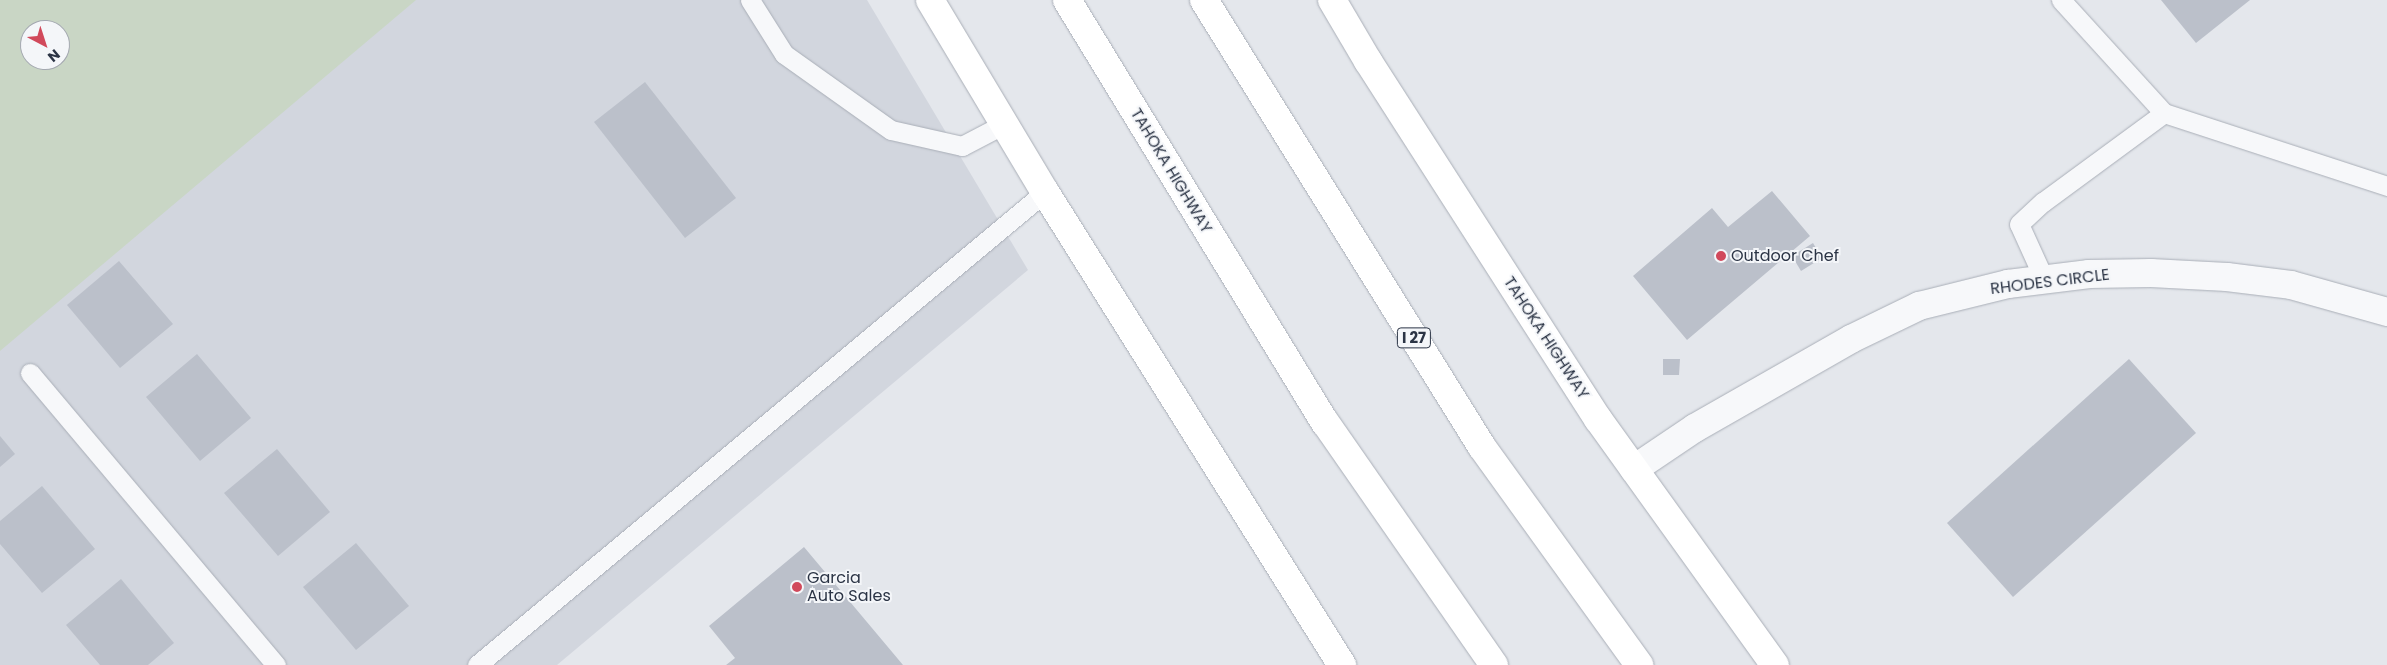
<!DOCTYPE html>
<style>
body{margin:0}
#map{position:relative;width:2387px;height:665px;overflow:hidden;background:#e4e7ec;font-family:Poppins,sans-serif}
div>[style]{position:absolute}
.built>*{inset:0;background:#d2d6de}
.green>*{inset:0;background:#c9d6c5}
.building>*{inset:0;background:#bbc0ca}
.roads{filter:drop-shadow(0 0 1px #a9aeb7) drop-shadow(0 0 1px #a9aeb7)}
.lane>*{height:19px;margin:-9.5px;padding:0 9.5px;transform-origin:9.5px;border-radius:9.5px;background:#f7f8fa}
.street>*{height:28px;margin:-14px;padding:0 14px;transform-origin:14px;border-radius:14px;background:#f7f8fa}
.secondary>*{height:28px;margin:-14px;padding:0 14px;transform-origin:14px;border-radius:14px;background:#fff}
.highway>*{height:28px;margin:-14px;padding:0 14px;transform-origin:14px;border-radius:14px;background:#fff}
.dots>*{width:14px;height:14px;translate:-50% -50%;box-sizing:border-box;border:2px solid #f4f6f9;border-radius:50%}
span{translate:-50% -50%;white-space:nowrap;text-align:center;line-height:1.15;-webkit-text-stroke:4px #f4f6f9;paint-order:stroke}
.shield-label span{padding:1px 4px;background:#f4f6f9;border:1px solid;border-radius:4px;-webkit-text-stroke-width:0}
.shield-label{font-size:15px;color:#2b3445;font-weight:700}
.street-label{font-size:16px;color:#2b3445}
.poi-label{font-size:16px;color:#2b3445}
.left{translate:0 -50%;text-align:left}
.north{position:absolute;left:20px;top:20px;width:50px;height:50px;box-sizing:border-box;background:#f4f6f9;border:1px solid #a4a8b1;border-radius:50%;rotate:140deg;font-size:14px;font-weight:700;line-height:20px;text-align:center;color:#2b3445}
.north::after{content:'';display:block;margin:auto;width:18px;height:22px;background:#d1495b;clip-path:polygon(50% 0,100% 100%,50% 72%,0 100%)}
</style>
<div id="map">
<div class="built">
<i style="clip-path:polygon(415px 0,867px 0,1028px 270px,557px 665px,0 665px,0 348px)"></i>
</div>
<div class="green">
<i style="clip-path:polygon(evenodd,0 0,416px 0,0 351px,0 0,30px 30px,60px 30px,60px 60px,30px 60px,30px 30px)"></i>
</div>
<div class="building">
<i style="clip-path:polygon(2161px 0,2250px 0,2196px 43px)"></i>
<i style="clip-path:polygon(645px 82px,736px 198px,685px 238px,594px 122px)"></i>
<i style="clip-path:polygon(1772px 191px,1810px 236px,1687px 340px,1633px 276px,1712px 208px,1728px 227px)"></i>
<i style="clip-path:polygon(1813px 243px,1822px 258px,1801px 271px,1792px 256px)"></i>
<i style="clip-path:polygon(119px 261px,173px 324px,120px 368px,67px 305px)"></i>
<i style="clip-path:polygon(197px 354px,251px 418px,200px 461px,146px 397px)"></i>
<i style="clip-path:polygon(1663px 359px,1680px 359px,1679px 375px,1663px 375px)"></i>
<i style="clip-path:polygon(2129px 359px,2196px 433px,2013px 597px,1947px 523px)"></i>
<i style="clip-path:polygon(0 436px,15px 454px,0 467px)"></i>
<i style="clip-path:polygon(277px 449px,330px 512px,278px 556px,224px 493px)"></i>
<i style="clip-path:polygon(42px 486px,95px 549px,42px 593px,0 544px,0 521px)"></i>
<i style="clip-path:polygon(356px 543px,409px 606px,356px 650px,303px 587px)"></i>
<i style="clip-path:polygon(804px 547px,903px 665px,726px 665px,735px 658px,709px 626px)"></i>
<i style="clip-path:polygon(121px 579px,174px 643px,148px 665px,100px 665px,66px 625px)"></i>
</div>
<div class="roads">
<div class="lane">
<i style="left:750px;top:0;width:64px;rotate:57.8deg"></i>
<i style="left:784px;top:54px;width:131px;rotate:35.4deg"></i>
<i style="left:891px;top:130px;width:73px;rotate:12.7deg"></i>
<i style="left:962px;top:146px;width:47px;rotate:-27.6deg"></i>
<i style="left:2061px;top:0;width:153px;rotate:47.7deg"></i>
<i style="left:2044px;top:279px;width:60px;rotate:-114.4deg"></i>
<i style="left:2019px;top:224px;width:33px;rotate:-43deg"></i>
<i style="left:2043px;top:202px;width:150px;rotate:-36.3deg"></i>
<i style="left:2164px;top:113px;width:235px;rotate:18.1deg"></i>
<i style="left:30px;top:373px;width:382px;rotate:49.9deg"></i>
<i style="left:477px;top:665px;width:739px;rotate:-39.79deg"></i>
</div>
<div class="street">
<i style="left:1634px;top:469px;width:73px;rotate:-33.9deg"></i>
<i style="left:1695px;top:428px;width:180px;rotate:-29.7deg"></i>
<i style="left:1851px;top:339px;width:76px;rotate:-25.9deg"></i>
<i style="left:1919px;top:306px;width:92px;rotate:-13.9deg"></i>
<i style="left:2008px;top:284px;width:82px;rotate:-7deg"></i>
<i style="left:2089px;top:274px;width:62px;rotate:-0.9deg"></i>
<i style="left:2151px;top:273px;width:76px;rotate:3deg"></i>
<i style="left:2227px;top:277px;width:64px;rotate:7.1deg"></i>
<i style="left:2291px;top:285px;width:100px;rotate:15.7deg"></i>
</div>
<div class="secondary">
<i style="left:930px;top:0;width:224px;rotate:59.1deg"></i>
<i style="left:1045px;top:192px;width:559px;rotate:57.88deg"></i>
<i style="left:1332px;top:0;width:71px;rotate:59.5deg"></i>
<i style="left:1368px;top:61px;width:426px;rotate:57.3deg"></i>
<i style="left:1598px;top:419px;width:303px;rotate:54.3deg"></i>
</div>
<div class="highway">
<i style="left:1067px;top:0;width:495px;rotate:58.6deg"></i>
<i style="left:1325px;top:422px;width:296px;rotate:55.2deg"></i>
<i style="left:1204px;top:0;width:526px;rotate:58.12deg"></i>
<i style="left:1482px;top:447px;width:269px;rotate:54.2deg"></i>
</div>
</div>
<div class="dots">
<i style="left:1721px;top:256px;background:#d1495b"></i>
<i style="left:797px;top:587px;background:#d1495b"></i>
</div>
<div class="shield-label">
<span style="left:1414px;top:338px">I 27</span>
</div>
<div class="street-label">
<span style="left:1171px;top:171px;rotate:59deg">TAHOKA HIGHWAY</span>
<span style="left:2050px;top:282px;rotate:-7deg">RHODES CIRCLE</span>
<span style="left:1546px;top:338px;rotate:57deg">TAHOKA HIGHWAY</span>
</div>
<div class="poi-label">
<span class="left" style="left:1731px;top:256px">Outdoor Chef</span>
<span class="left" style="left:807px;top:587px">Garcia<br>Auto Sales</span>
</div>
<div class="north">N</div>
</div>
